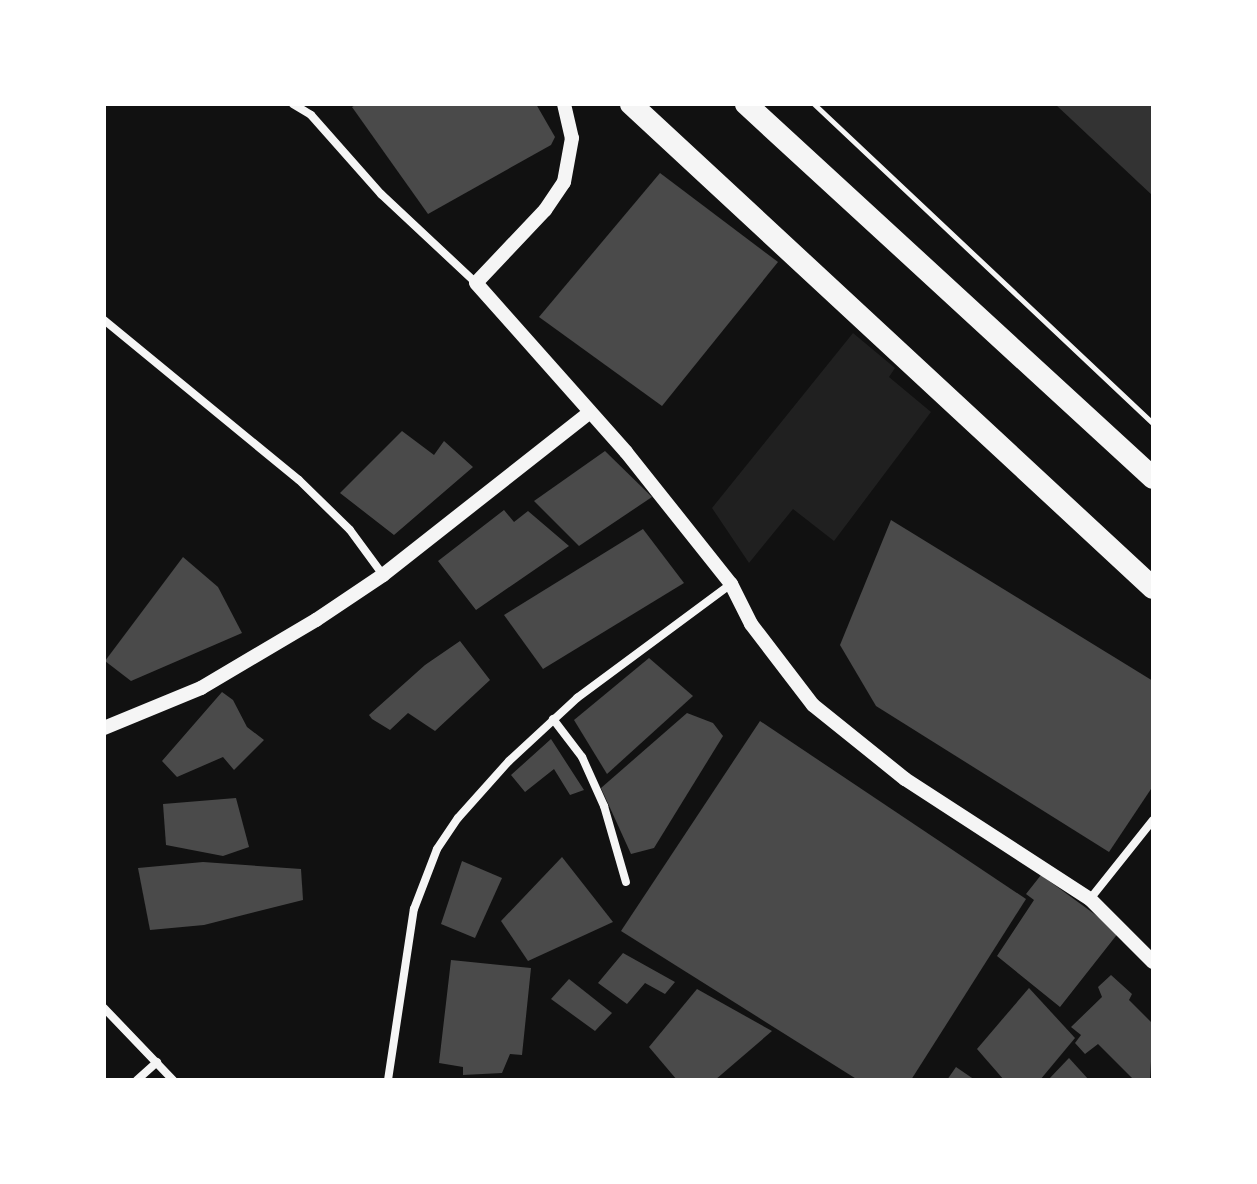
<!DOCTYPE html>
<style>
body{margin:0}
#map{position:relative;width:1257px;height:1184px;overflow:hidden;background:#111;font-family:Signika,sans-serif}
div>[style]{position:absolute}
.green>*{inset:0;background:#202020}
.water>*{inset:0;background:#333}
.building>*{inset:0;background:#4a4a4a}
.path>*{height:5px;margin:-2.5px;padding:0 2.5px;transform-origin:2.5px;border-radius:2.5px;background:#f5f5f5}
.minor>*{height:8px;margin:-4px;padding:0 4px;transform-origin:4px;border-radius:4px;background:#f5f5f5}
.tertiary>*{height:14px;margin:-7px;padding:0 7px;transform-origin:7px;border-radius:7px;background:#f5f5f5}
.trunk>*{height:22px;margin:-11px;padding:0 11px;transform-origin:11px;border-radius:11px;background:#f5f5f5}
span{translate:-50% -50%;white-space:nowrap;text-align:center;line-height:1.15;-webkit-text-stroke:7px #fff;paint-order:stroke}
.frame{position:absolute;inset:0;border:106px solid #fff;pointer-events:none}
</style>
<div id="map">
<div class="green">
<i style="clip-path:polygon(853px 333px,895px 368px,889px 377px,931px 412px,834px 541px,793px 509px,749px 563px,712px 508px)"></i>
</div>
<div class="water">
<i style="clip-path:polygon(1055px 104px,1153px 104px,1153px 196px)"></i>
</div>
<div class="building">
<i style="clip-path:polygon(357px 104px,536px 104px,555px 137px,551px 145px,428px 214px,352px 107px)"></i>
<i style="clip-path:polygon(660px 173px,778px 262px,662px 406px,539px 317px)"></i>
<i style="clip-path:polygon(402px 431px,434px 455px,444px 441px,473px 467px,394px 535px,340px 493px)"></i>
<i style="clip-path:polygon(605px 451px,652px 497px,579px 546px,534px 501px)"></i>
<i style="clip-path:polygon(504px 510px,514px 522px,528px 511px,569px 546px,476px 610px,438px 561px)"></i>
<i style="clip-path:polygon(891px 520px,1153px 681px,1153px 786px,1109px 852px,876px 706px,840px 645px)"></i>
<i style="clip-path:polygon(643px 529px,684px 583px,543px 669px,504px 615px)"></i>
<i style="clip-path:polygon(183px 557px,218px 587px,242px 633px,131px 681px,105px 661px)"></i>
<i style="clip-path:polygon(460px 641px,490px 680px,435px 731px,408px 713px,390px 730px,372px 719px,369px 715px,425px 665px)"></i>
<i style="clip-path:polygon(649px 658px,693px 696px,607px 774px,574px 720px)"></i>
<i style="clip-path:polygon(222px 692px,233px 700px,247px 727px,264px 740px,234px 770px,223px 757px,177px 777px,162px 761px)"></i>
<i style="clip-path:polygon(687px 713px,713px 723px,723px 736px,654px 848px,631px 854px,601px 788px)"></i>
<i style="clip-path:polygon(760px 721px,1026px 899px,911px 1080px,858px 1080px,621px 931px)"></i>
<i style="clip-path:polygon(551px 739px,584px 790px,570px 795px,554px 769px,525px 792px,511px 775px)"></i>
<i style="clip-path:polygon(236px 798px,249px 847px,223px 856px,166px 845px,163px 804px)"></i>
<i style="clip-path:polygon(562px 857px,613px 922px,528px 961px,501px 921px)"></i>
<i style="clip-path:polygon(462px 861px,502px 878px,475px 938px,441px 924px)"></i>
<i style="clip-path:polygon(203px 862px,301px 869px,303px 900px,204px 925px,150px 930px,138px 868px)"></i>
<i style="clip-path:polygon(1041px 875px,1119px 932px,1060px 1007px,997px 956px,1034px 900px,1026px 894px)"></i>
<i style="clip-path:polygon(623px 953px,675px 982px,665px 994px,645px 983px,627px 1004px,598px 983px)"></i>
<i style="clip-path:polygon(451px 960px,531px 968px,522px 1055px,510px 1054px,502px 1073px,463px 1075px,463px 1067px,439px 1063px)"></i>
<i style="clip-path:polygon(1111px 975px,1132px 994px,1129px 1000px,1153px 1024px,1150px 1080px,1134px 1080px,1098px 1044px,1085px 1054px,1075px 1043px,1081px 1035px,1071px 1027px,1102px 997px,1098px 987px)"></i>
<i style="clip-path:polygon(569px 979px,612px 1013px,595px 1031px,551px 999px)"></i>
<i style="clip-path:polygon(1029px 988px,1075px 1038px,1040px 1080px,1004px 1080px,977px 1049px)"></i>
<i style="clip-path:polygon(697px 989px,772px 1031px,715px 1080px,677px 1080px,649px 1047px)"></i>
<i style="clip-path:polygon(1069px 1058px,1089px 1080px,1048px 1080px)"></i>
<i style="clip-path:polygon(956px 1067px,975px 1080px,947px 1080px)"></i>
</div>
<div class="path">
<i style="left:814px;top:104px;width:466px;rotate:43.3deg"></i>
</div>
<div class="minor">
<i style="left:293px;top:104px;width:21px;rotate:31deg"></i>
<i style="left:311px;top:115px;width:106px;rotate:48.5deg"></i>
<i style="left:381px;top:194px;width:130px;rotate:43.1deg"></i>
<i style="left:104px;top:320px;width:252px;rotate:39.4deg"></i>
<i style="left:299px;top:480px;width:71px;rotate:44.4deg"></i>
<i style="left:350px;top:530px;width:56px;rotate:53.7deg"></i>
<i style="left:553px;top:719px;width:48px;rotate:52.7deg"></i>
<i style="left:582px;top:757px;width:54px;rotate:65.8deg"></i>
<i style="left:604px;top:806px;width:79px;rotate:73.9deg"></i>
<i style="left:1090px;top:899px;width:101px;rotate:-51.4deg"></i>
<i style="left:104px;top:1008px;width:100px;rotate:46.2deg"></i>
<i style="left:137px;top:1080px;width:27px;rotate:-42deg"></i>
<i style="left:388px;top:1080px;width:173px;rotate:-81.4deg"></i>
<i style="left:414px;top:909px;width:64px;rotate:-69deg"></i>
<i style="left:437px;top:849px;width:37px;rotate:-56deg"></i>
<i style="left:458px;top:818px;width:76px;rotate:-48.2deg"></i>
<i style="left:509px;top:761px;width:93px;rotate:-42.8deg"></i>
<i style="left:577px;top:698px;width:192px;rotate:-36.5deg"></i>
</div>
<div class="tertiary">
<i style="left:564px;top:104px;width:35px;rotate:77deg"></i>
<i style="left:572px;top:138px;width:45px;rotate:100.3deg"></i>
<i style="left:564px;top:182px;width:34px;rotate:124deg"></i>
<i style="left:545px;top:210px;width:100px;rotate:133.4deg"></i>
<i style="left:476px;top:283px;width:226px;rotate:48.4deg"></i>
<i style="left:626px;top:452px;width:169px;rotate:51.5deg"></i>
<i style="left:731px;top:584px;width:45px;rotate:63.4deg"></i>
<i style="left:751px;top:624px;width:102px;rotate:52.6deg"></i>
<i style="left:813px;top:705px;width:118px;rotate:38.8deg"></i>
<i style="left:905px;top:779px;width:221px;rotate:33deg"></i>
<i style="left:1090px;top:899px;width:89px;rotate:45deg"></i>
<i style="left:104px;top:728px;width:105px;rotate:-22.4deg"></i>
<i style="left:201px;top:688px;width:134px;rotate:-30.6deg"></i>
<i style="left:316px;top:620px;width:81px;rotate:-33.9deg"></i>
<i style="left:383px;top:575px;width:262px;rotate:-38.2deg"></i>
</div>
<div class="trunk">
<i style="left:631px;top:104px;width:712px;rotate:42.84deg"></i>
<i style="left:746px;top:104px;width:553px;rotate:42.58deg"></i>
</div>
<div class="frame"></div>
</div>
